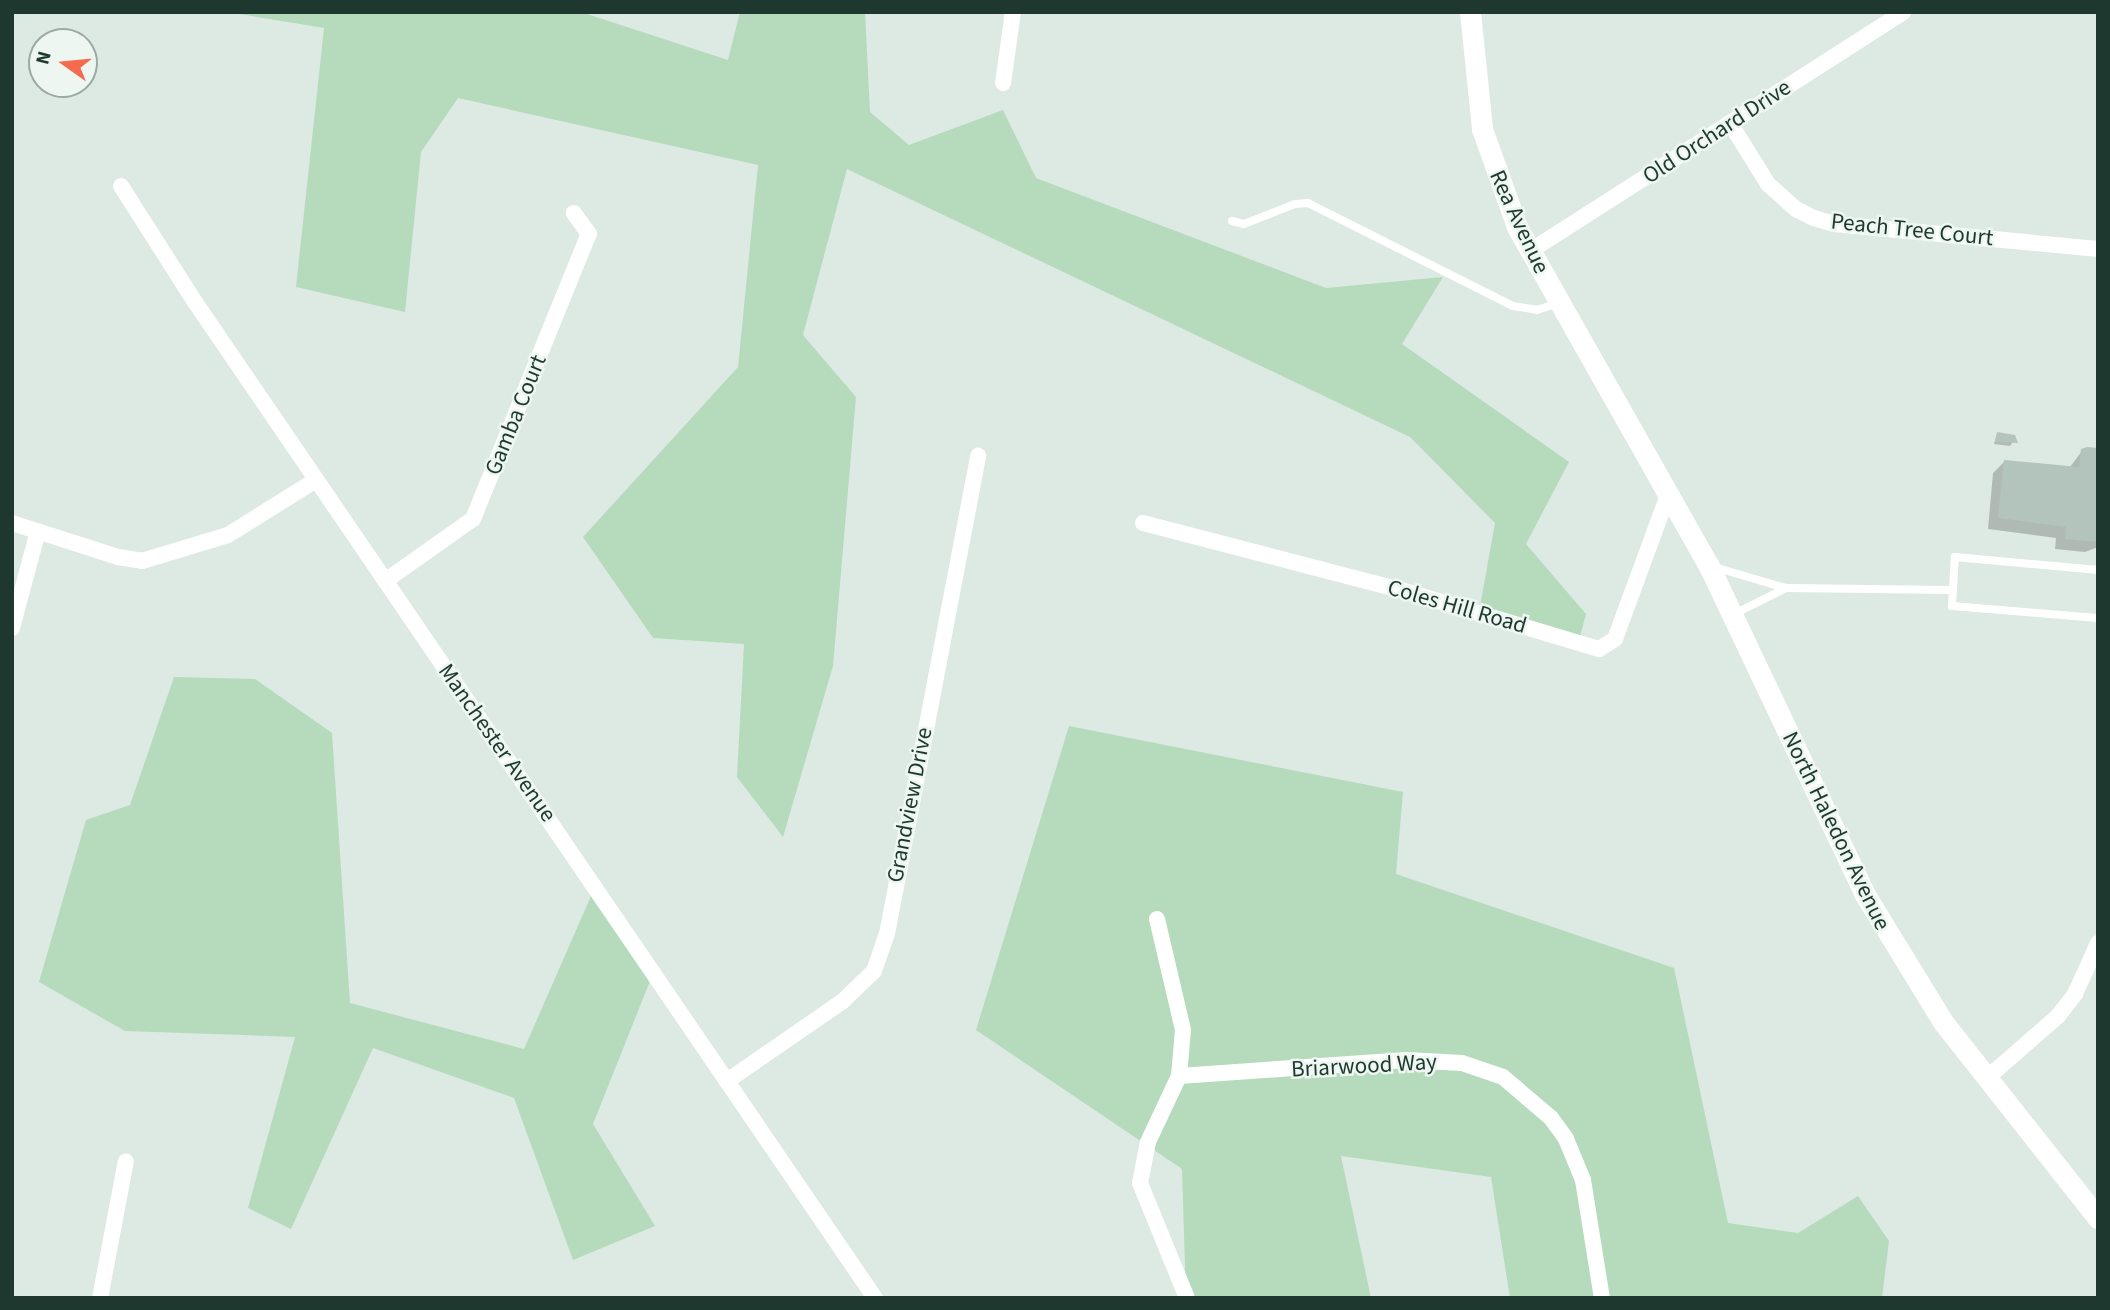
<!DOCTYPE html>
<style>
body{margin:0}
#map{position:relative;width:2110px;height:1310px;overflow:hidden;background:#dde9e3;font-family:"Source Sans 3",sans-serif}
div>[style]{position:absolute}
.green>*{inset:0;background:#b5dbbc}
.shadow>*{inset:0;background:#0003}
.building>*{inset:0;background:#b2c4bb}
.service>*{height:8px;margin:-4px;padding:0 4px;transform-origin:4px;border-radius:4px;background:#fff}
.minor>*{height:16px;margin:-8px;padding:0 8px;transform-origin:8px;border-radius:8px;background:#fff}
.tertiary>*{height:21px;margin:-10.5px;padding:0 10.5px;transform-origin:10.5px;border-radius:10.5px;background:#fff}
span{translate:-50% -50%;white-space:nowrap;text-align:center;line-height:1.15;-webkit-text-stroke:5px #edf6f1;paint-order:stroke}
.street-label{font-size:23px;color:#1e382f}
.frame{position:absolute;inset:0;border:14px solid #1e382f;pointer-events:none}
.north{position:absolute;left:28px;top:28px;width:70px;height:70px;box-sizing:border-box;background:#edf6f1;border:2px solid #9aaaa3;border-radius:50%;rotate:285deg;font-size:19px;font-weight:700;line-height:28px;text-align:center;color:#1e382f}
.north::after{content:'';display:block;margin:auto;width:24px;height:32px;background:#f46b50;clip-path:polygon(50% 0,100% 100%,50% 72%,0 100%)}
</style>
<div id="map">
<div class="green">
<i style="clip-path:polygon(227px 12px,581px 12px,728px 60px,740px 12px,865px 12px,870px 112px,909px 145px,1003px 110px,1036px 178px,1326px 288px,1443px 277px,1402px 344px,1569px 462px,1526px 544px,1586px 614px,1578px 644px,1479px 612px,1495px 523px,1410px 437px,847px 169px,803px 335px,856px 397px,833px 666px,783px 837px,737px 777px,744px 644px,653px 638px,583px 537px,738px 367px,758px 165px,458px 98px,421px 152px,405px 312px,296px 287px,324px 28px)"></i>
<i style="clip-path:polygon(174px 677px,255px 679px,332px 733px,350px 1003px,524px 1049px,595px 887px,654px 971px,593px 1124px,655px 1226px,573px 1260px,514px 1098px,373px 1048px,291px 1229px,248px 1208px,295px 1037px,125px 1031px,39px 982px,86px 820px,130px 805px)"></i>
<i style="clip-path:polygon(1069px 726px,1403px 792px,1396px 874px,1674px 968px,1728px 1223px,1798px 1233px,1858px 1196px,1889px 1241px,1882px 1298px,1510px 1298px,1491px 1177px,1341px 1156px,1371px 1298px,1186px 1298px,1182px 1169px,976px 1030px)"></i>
</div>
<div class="shadow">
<i style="clip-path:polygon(1997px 434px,2016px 438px,2010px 446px,1994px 444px)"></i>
<i style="clip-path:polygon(2098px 450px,2098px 547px,2085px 552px,2055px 549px,2056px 538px,1988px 529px,1993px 473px,2005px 461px,2070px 467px,2082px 451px)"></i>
</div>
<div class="building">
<i style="clip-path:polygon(1997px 432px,2015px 435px,2018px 443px,1995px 442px)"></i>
<i style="clip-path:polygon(2087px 447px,2098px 448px,2097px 542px,2065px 539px,2066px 527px,1998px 518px,2004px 460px,2079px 467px,2081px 449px)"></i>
</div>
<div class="service">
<i style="left:1232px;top:221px;width:12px;rotate:14deg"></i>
<i style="left:1244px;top:224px;width:55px;rotate:-21.4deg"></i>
<i style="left:1295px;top:204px;width:13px;rotate:-4deg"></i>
<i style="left:1308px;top:203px;width:229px;rotate:26.7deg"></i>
<i style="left:1513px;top:306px;width:24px;rotate:9deg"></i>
<i style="left:1537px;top:310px;width:23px;rotate:-18deg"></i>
<i style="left:1714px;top:567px;width:75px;rotate:16.3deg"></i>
<i style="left:1786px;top:588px;width:58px;rotate:153.4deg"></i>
<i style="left:1786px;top:588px;width:167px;rotate:0.7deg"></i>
<i style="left:1953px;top:590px;width:16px;rotate:94deg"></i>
<i style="left:1952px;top:606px;width:146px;rotate:4.7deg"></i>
<i style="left:1953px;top:590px;width:33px;rotate:-87deg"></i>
<i style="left:1955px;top:557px;width:144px;rotate:5.2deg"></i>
</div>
<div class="minor">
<i style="left:1003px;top:83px;width:72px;rotate:-82deg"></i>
<i style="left:1730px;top:123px;width:72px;rotate:58.1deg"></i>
<i style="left:1768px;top:184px;width:38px;rotate:42deg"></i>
<i style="left:1796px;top:209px;width:20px;rotate:27deg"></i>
<i style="left:1814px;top:218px;width:21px;rotate:17deg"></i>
<i style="left:1834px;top:224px;width:265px;rotate:5.4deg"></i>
<i style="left:121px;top:186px;width:138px;rotate:57.5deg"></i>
<i style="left:195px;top:302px;width:1206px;rotate:55.68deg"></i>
<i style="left:1530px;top:251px;width:443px;rotate:-32.6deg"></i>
<i style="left:12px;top:523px;width:111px;rotate:17.8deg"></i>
<i style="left:118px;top:557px;width:24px;rotate:9deg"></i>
<i style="left:142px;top:561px;width:90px;rotate:-16.8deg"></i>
<i style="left:228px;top:535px;width:104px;rotate:-32deg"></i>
<i style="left:1143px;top:523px;width:267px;rotate:14.6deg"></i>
<i style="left:1401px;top:590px;width:207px;rotate:16.6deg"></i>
<i style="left:1599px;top:649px;width:19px;rotate:-32deg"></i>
<i style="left:1615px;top:639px;width:157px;rotate:-69.8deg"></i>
<i style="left:385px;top:581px;width:108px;rotate:-35.2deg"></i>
<i style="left:473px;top:519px;width:308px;rotate:-67.9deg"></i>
<i style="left:589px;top:234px;width:26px;rotate:-126deg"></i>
<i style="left:12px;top:628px;width:100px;rotate:-75deg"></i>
<i style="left:1157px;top:919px;width:114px;rotate:76.8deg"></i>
<i style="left:1183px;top:1030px;width:46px;rotate:95deg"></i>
<i style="left:1179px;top:1076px;width:73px;rotate:115.2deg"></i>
<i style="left:1148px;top:1142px;width:42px;rotate:101deg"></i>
<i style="left:1140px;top:1183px;width:124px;rotate:67.8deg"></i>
<i style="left:1179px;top:1076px;width:228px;rotate:-4deg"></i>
<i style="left:1406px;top:1060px;width:56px;rotate:3.1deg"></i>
<i style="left:1462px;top:1063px;width:43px;rotate:18.9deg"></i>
<i style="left:1503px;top:1077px;width:63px;rotate:40.5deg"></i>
<i style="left:1551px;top:1118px;width:26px;rotate:54deg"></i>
<i style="left:1566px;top:1139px;width:44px;rotate:67.5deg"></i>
<i style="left:1583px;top:1180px;width:120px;rotate:80.9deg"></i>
<i style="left:1987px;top:1078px;width:94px;rotate:-41.1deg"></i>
<i style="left:2058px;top:1016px;width:28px;rotate:-52deg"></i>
<i style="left:2075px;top:994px;width:56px;rotate:-65.7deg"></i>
<i style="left:727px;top:1081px;width:141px;rotate:-34.6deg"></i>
<i style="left:843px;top:1001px;width:43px;rotate:-44.1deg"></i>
<i style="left:874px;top:971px;width:39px;rotate:-71deg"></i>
<i style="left:887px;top:934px;width:487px;rotate:-79.2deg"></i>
<i style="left:100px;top:1298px;width:139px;rotate:-79.3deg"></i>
</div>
<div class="tertiary">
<i style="left:1470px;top:12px;width:118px;rotate:84.1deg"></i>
<i style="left:1482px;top:129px;width:104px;rotate:70.3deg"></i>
<i style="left:1517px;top:227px;width:390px;rotate:60.5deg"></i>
<i style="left:1709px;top:566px;width:362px;rotate:64.6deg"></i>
<i style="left:1864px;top:893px;width:151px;rotate:58.5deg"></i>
<i style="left:1943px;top:1022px;width:250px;rotate:51.7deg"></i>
</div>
<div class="street-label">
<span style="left:1717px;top:132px;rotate:-33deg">Old Orchard Drive</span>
<span style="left:1519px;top:222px;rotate:65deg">Rea Avenue</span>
<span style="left:1912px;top:230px;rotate:6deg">Peach Tree Court</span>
<span style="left:516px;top:415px;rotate:-68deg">Gamba Court</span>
<span style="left:1457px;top:607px;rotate:16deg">Coles Hill Road</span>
<span style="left:497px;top:743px;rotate:55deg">Manchester Avenue</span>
<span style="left:910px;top:805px;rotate:-79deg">Grandview Drive</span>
<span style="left:1836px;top:831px;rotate:64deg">North Haledon Avenue</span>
<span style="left:1364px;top:1066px;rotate:-3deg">Briarwood Way</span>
</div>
<div class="frame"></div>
<div class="north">N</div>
</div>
